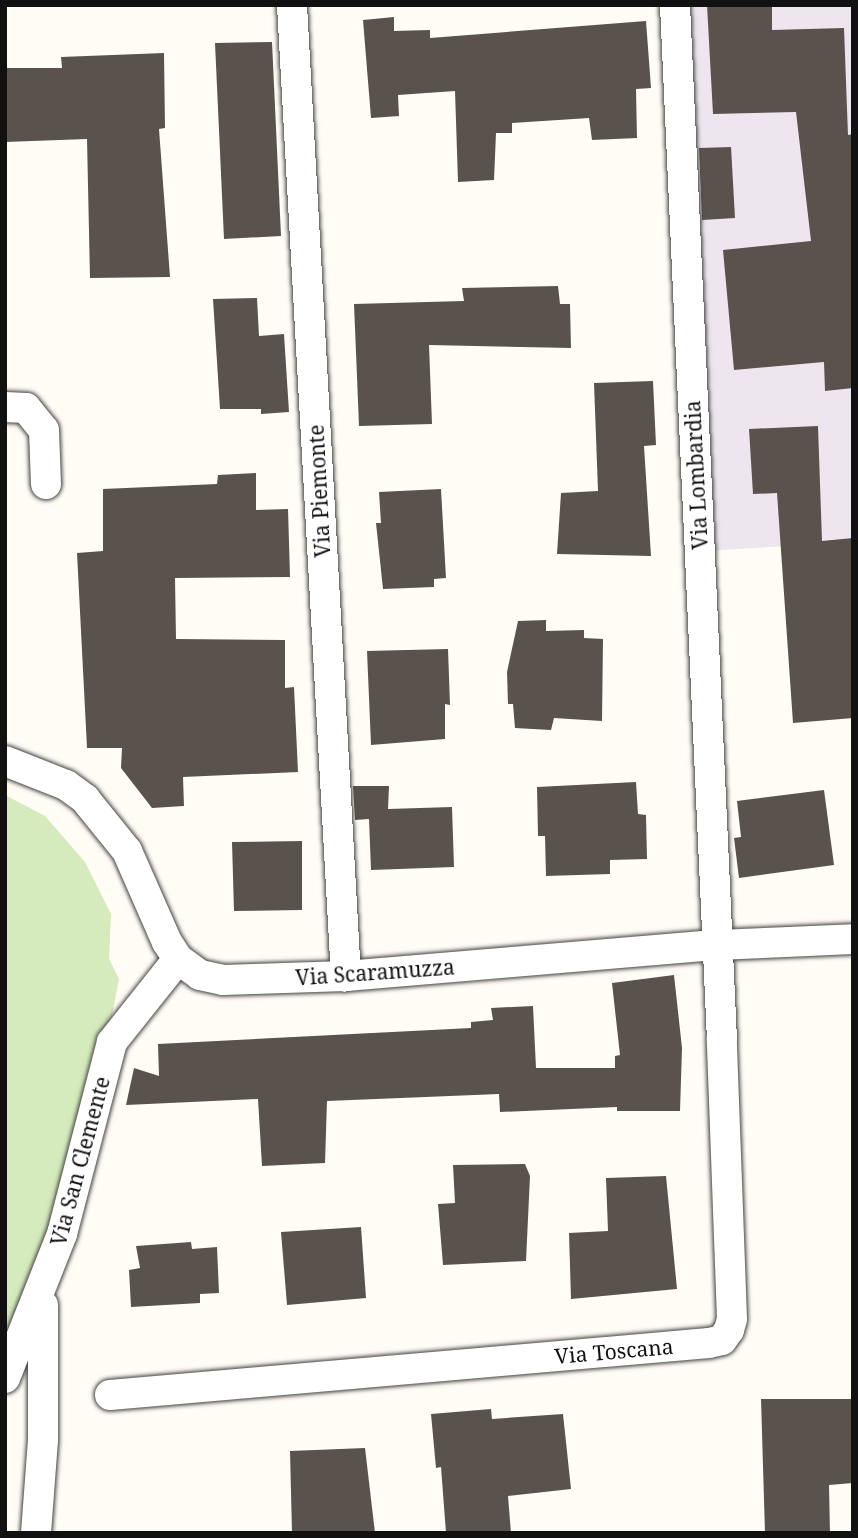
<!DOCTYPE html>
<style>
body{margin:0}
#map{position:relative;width:858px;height:1538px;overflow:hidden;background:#fffdf5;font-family:"Noto Serif",serif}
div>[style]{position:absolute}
.industrial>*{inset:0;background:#eee6ef}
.green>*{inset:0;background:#d5ebbd}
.building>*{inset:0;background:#5a524d}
.roads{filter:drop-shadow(0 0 2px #444) drop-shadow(0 0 2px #444)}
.street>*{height:30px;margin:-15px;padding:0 15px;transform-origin:15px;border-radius:15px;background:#fff}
span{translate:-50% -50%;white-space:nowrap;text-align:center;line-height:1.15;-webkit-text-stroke:7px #fff;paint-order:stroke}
.street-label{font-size:21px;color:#111}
.frame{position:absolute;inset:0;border:7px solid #111;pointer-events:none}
</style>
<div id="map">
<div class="industrial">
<i style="clip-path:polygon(682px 5px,853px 5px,853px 542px,704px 551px)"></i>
</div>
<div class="green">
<i style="clip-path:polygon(5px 795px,45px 816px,85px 862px,111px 914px,109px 959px,119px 979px,89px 1136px,5px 1371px)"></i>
</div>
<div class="building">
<i style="clip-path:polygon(707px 5px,772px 5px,772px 30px,844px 28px,848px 135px,853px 134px,853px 388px,825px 391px,824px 362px,734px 370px,723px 250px,811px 241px,796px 112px,713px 114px)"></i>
<i style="clip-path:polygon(394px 17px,394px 31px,430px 30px,430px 38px,646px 21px,651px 88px,636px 89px,637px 138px,592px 140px,589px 118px,512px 123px,512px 133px,496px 133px,494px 180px,458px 182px,455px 91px,398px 95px,399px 116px,371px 118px,363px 20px)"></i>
<i style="clip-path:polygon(272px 42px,281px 236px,224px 239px,215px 43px)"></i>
<i style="clip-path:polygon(164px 53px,165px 128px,159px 129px,170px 277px,90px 278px,87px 139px,5px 142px,5px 68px,62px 68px,61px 57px)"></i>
<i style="clip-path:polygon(731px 147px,735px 218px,702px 220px,699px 148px)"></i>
<i style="clip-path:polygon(558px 286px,560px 304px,570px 304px,571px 348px,429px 345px,432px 424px,359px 426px,354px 304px,464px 301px,462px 288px)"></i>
<i style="clip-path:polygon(257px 298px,259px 336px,284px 334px,289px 412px,261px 414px,261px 409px,220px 409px,213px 299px)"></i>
<i style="clip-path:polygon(653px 381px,656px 445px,644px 446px,651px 556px,557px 554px,561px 493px,598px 491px,594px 383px)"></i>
<i style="clip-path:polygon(818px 426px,822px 541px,853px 538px,853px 718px,793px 723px,777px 493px,753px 494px,749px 429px)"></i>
<i style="clip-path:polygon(256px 473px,256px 510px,288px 509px,290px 577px,175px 578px,176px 639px,285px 640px,285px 688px,294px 687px,298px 772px,183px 777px,184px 806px,152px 808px,121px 768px,122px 748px,87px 748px,77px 553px,103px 551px,103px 489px,217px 484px,218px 475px)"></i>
<i style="clip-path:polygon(441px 489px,446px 578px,434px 579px,434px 587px,383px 589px,376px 523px,381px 523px,379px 492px)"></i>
<i style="clip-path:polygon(546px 620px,546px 631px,584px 630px,584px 638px,603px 639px,602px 721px,554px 718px,551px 730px,515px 728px,513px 704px,508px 704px,507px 672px,518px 621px)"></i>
<i style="clip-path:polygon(448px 649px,450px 705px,445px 704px,445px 739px,371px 745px,367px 651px)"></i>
<i style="clip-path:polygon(636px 782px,638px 814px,646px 815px,647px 859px,610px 860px,610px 874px,546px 876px,545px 836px,538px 836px,537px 787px)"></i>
<i style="clip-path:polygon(353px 786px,389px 786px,388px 809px,452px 807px,454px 867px,371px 870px,369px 819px,355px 820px)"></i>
<i style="clip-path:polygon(824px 790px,834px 865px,739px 878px,734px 838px,741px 837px,737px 801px)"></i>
<i style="clip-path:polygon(302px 841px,302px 910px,234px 911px,232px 842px)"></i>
<i style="clip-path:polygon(674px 975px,682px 1048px,680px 1111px,617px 1111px,617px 1107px,500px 1112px,499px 1094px,327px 1101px,325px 1163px,262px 1166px,258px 1099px,126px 1105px,134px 1068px,159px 1076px,158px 1044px,471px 1028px,471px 1022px,493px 1020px,491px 1008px,533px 1006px,536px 1068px,615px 1068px,615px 1056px,620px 1055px,612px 983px)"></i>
<i style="clip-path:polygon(525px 1164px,530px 1176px,526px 1261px,443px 1265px,438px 1204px,455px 1203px,453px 1165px)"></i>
<i style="clip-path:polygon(666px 1176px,677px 1289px,571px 1299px,569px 1233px,608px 1231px,606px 1178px)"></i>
<i style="clip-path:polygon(361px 1227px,366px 1298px,287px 1305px,281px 1232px)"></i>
<i style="clip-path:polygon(191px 1242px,192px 1249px,217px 1247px,219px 1293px,200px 1294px,200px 1303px,131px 1307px,129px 1270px,140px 1268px,136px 1246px)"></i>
<i style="clip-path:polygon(761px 1399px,853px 1399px,853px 1483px,829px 1485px,830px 1533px,765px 1533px)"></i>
<i style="clip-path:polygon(491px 1409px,492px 1419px,563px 1414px,571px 1489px,508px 1496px,511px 1533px,446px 1533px,441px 1467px,436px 1468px,431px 1414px)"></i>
<i style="clip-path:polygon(365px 1448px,375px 1533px,292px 1533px,290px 1451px)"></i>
</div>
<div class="roads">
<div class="street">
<i style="left:292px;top:5px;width:973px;rotate:86.82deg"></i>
<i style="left:5px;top:407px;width:21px;rotate:3deg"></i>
<i style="left:26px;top:408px;width:28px;rotate:51deg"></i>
<i style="left:44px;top:430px;width:54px;rotate:87.9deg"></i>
<i style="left:5px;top:761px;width:66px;rotate:21.5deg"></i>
<i style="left:66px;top:785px;width:24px;rotate:36deg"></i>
<i style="left:85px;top:799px;width:67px;rotate:51.1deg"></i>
<i style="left:127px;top:851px;width:99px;rotate:66.3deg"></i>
<i style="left:167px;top:942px;width:20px;rotate:57deg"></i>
<i style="left:178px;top:959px;width:27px;rotate:36deg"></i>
<i style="left:200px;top:975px;width:24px;rotate:12deg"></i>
<i style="left:223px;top:980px;width:123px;rotate:-1.9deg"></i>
<i style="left:346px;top:976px;width:373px;rotate:-4.8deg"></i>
<i style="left:718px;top:945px;width:135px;rotate:-2.5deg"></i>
<i style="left:5px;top:1378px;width:155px;rotate:-68.4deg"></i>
<i style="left:62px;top:1234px;width:198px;rotate:-75.4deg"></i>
<i style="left:112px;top:1042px;width:106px;rotate:-51.5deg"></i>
<i style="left:110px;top:1395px;width:601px;rotate:-4.96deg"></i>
<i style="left:709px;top:1343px;width:13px;rotate:-13deg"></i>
<i style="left:722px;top:1340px;width:12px;rotate:-55deg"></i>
<i style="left:729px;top:1330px;width:11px;rotate:-75deg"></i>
<i style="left:732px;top:1319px;width:279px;rotate:-92.1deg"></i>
<i style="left:722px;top:1040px;width:1036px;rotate:-92.6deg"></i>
<i style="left:36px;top:1533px;width:93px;rotate:-85.7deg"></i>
<i style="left:43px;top:1440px;width:135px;rotate:-90deg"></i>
</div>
</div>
<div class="street-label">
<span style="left:696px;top:475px;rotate:-93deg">Via Lombardia</span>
<span style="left:319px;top:491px;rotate:-93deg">Via Piemonte</span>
<span style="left:375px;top:972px;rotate:-4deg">Via Scaramuzza</span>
<span style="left:80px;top:1161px;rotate:-75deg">Via San Clemente</span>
<span style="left:614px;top:1351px;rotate:-5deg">Via Toscana</span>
</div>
<div class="frame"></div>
</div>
